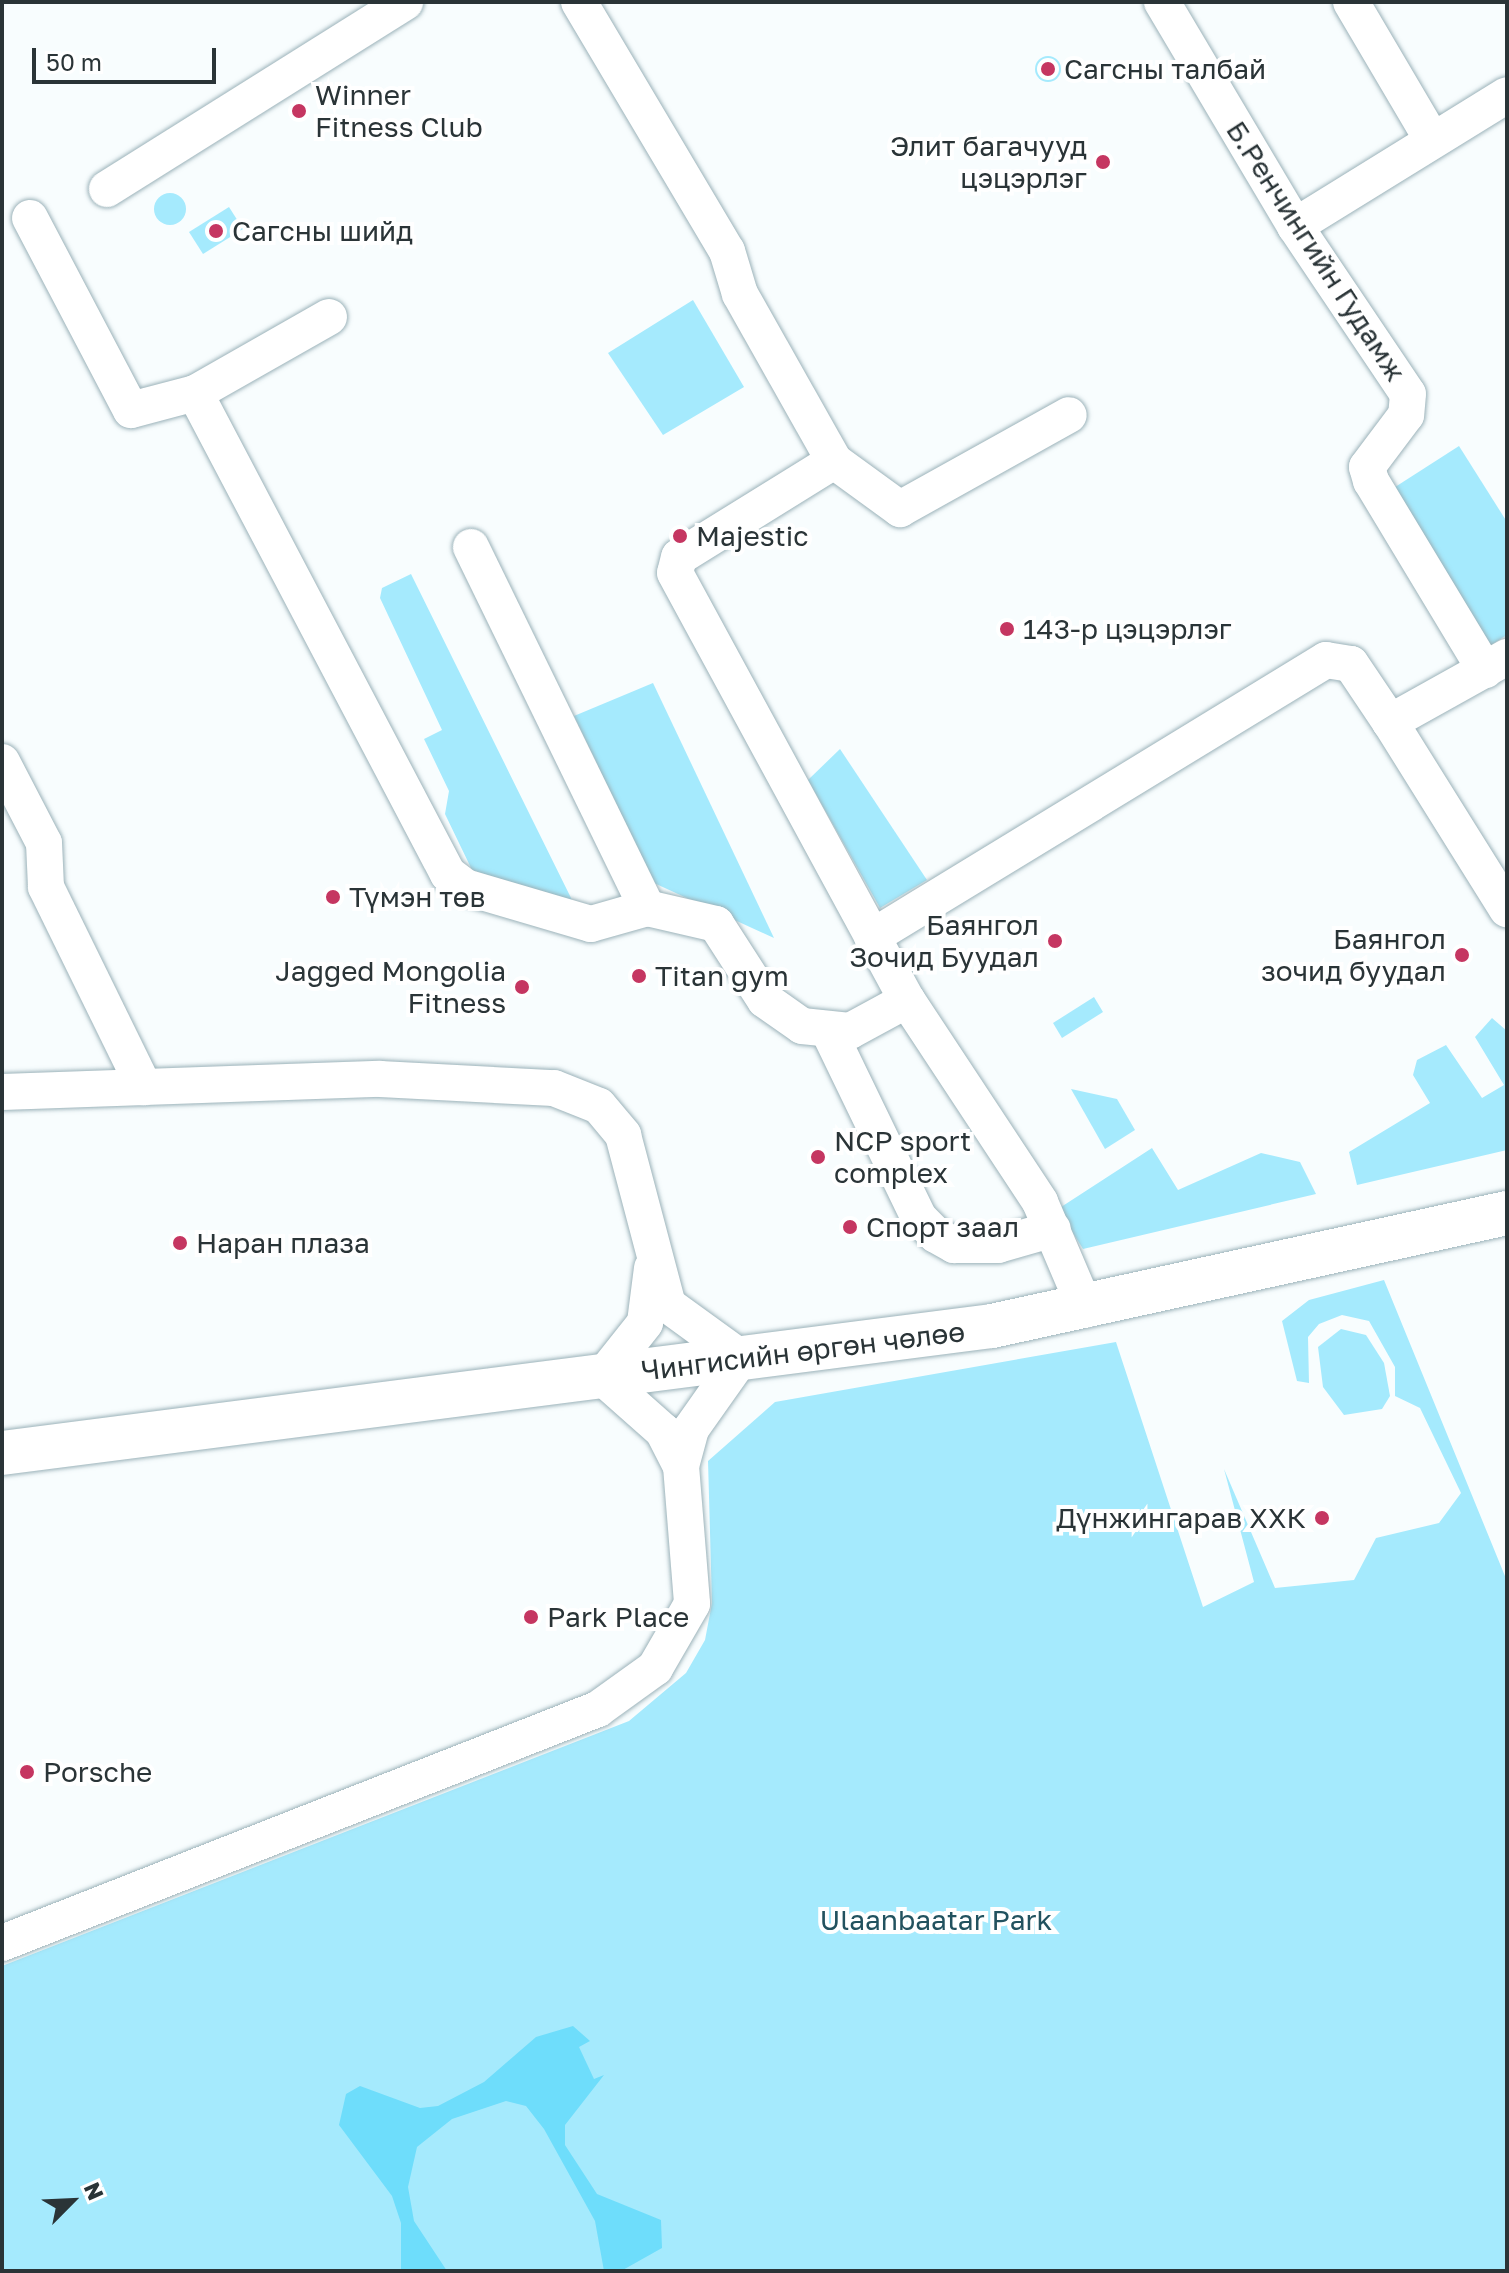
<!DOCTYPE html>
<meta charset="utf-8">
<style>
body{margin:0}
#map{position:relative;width:1509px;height:2273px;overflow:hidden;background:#f8fdfe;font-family:"Golos Text",sans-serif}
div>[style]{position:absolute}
.green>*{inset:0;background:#a5eafd}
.round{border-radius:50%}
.water>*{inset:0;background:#6eddfb}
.roads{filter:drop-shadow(0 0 2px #9bb2b9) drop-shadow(0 0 2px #9bb2b9)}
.minor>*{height:36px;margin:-18px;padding:0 18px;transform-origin:18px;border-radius:18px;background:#fff}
.highway>*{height:44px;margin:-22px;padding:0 22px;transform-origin:22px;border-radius:22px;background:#fff}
.dots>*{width:22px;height:22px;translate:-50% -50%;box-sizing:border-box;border:4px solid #fff;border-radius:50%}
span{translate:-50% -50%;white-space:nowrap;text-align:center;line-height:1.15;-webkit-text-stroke:8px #fff;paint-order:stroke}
.poi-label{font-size:28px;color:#2a3437}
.left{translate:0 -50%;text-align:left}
.right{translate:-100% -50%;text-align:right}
.street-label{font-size:28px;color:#2a3437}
.park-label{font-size:28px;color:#22525f}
.frame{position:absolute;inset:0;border:4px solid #2a3437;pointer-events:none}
.north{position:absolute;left:32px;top:2161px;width:80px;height:80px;-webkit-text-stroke:6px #fff;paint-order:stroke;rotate:66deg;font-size:22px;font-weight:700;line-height:32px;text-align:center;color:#2a3437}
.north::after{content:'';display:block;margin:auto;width:28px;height:36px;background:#2a3437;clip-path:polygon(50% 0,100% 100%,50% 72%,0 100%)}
.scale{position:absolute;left:32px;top:48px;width:184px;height:36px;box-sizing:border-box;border:4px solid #2a3437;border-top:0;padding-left:10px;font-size:24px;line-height:28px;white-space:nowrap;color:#2a3437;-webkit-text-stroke:6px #fff;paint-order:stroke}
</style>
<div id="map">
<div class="green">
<i class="round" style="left:1035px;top:56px;width:26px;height:26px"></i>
<i class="round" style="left:154px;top:193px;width:32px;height:32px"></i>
<i style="clip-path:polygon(229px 207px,243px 229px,203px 254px,189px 232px)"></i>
<i style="clip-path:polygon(693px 300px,744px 387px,663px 435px,608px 353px)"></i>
<i style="clip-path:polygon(1459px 446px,1507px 522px,1507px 635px,1486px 648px,1392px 489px)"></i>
<i style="clip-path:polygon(411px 574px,574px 904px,472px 870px,445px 814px,449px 791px,424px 739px,442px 730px,380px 598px,382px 588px)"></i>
<i style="clip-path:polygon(653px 683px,774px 938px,654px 883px,574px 716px)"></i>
<i style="clip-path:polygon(840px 749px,927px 880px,880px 908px,808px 780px)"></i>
<i style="clip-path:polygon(1094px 997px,1103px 1012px,1062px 1038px,1053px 1023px)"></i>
<i style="clip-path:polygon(1492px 1018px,1507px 1031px,1507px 1150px,1357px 1185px,1349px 1152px,1430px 1103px,1413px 1075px,1417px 1060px,1446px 1045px,1482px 1098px,1504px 1085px,1475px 1037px)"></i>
<i style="clip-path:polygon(1071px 1089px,1117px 1099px,1135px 1130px,1105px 1149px)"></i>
<i style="clip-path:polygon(1152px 1148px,1178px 1190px,1261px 1153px,1300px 1162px,1316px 1194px,1083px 1249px,1058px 1209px)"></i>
<i style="clip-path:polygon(1384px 1280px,1507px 1581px,1507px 2271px,2px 2271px,2px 1966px,629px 1721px,686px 1673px,705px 1640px,712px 1603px,708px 1461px,775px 1402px,1116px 1342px,1203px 1607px,1254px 1582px,1224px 1469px,1275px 1588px,1354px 1580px,1376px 1538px,1439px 1523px,1461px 1493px,1420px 1408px,1395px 1396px,1395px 1367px,1369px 1321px,1342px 1315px,1319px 1324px,1308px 1337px,1309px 1383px,1297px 1381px,1282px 1321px,1309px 1300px)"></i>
<i style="clip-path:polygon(1341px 1329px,1366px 1335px,1384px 1363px,1390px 1396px,1382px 1409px,1344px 1415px,1323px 1387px,1318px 1347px)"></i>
</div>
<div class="water">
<i style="clip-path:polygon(573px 2026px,590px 2041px,579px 2047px,594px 2079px,604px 2075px,565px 2125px,565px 2145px,597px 2194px,661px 2220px,662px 2248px,621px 2271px,604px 2271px,595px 2221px,544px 2129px,526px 2106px,506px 2101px,452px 2119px,417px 2147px,408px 2187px,414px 2221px,447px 2271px,401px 2271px,401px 2223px,392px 2196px,339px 2125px,346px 2094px,360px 2086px,420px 2108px,438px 2106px,484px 2082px,536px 2037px)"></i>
</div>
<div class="roads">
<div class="minor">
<i style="left:579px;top:2px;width:290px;rotate:59.3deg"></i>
<i style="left:727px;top:251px;width:45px;rotate:73.2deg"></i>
<i style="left:740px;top:294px;width:192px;rotate:60.6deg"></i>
<i style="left:834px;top:461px;width:82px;rotate:36deg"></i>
<i style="left:900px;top:509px;width:193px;rotate:-29.1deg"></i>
<i style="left:1162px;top:2px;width:261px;rotate:59.3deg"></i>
<i style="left:1295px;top:226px;width:202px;rotate:56.1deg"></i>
<i style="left:1408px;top:394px;width:21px;rotate:95deg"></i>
<i style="left:1406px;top:415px;width:65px;rotate:126.9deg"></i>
<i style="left:1367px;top:467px;width:15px;rotate:74deg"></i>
<i style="left:1371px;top:481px;width:221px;rotate:58.9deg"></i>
<i style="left:1351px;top:2px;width:158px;rotate:59.5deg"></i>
<i style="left:107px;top:189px;width:352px;rotate:-32.1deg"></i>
<i style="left:30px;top:218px;width:217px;rotate:62.3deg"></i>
<i style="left:131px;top:410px;width:66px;rotate:-14.9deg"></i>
<i style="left:1295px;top:226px;width:249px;rotate:-31.7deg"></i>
<i style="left:329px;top:317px;width:154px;rotate:150.4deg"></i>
<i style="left:195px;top:393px;width:543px;rotate:62.26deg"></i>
<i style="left:448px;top:874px;width:21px;rotate:37deg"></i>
<i style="left:465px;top:887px;width:131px;rotate:16.4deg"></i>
<i style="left:591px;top:924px;width:58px;rotate:-15.9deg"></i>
<i style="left:647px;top:908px;width:71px;rotate:13.1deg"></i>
<i style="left:716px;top:924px;width:90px;rotate:57.2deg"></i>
<i style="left:765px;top:1000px;width:45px;rotate:35.1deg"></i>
<i style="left:802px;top:1026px;width:48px;rotate:5.9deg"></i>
<i style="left:850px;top:1031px;width:65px;rotate:-28.5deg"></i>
<i style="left:834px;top:461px;width:182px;rotate:148.2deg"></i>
<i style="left:679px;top:557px;width:16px;rotate:104deg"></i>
<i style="left:675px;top:573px;width:486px;rotate:61.5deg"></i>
<i style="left:907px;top:1000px;width:242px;rotate:56.6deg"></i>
<i style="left:1040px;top:1202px;width:117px;rotate:66.9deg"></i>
<i style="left:471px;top:547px;width:402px;rotate:64deg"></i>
<i style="left:1507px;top:657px;width:134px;rotate:150.9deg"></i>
<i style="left:1390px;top:722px;width:221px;rotate:58deg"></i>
<i style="left:2px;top:762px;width:91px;rotate:62.6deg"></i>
<i style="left:44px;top:843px;width:44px;rotate:87.4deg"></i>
<i style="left:46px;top:887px;width:223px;rotate:63.9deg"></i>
<i style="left:872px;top:937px;width:532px;rotate:-31.39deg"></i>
<i style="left:1326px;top:660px;width:25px;rotate:9deg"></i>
<i style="left:1351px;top:664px;width:70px;rotate:56.1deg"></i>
<i style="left:830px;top:1034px;width:204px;rotate:64.2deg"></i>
<i style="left:919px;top:1218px;width:24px;rotate:45deg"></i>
<i style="left:936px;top:1235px;width:21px;rotate:29deg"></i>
<i style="left:954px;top:1245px;width:44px"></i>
<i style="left:998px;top:1245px;width:57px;rotate:-16.2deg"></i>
<i style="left:2px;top:1092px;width:378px;rotate:-2deg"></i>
<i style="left:380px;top:1079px;width:174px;rotate:3deg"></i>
<i style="left:554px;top:1088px;width:48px;rotate:21.8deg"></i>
<i style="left:599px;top:1106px;width:38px;rotate:50deg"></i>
<i style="left:623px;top:1135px;width:176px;rotate:75.2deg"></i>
<i style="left:668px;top:1305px;width:90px;rotate:36deg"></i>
<i style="left:741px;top:1358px;width:87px;rotate:125.2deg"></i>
<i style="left:691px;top:1429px;width:38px;rotate:105deg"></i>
<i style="left:681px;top:1466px;width:138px;rotate:85.4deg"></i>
<i style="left:692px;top:1604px;width:74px;rotate:120deg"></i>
<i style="left:655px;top:1668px;width:70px;rotate:144.3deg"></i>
<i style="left:598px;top:1709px;width:640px;rotate:158.56deg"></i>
<i style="left:652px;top:1268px;width:55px;rotate:97.3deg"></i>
<i style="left:645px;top:1323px;width:69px;rotate:128.5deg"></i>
<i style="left:602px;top:1377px;width:81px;rotate:41.5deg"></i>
<i style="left:663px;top:1431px;width:39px;rotate:63deg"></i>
</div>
<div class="highway">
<i style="left:2px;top:1453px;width:998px;rotate:-7.31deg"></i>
<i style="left:992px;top:1326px;width:527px;rotate:-12.38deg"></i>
</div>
</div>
<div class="dots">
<i style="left:1048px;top:69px;background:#c53661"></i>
<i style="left:299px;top:111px;background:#c53661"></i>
<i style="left:1103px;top:162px;background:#c53661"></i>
<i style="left:216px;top:231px;background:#c53661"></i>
<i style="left:680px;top:536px;background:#c53661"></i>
<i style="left:1007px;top:629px;background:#c53661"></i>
<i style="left:333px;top:897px;background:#c53661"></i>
<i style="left:1055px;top:941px;background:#c53661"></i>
<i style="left:1462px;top:955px;background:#c53661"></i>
<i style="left:639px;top:976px;background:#c53661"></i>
<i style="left:522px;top:987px;background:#c53661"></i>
<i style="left:818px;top:1157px;background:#c53661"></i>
<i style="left:850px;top:1227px;background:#c53661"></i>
<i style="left:180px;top:1243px;background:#c53661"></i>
<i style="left:1322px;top:1518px;background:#c53661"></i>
<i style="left:531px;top:1617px;background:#c53661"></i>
<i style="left:27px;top:1772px;background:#c53661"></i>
</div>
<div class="poi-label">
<span class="left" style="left:1064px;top:69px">Сагсны талбай</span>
<span class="left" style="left:315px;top:111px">Winner<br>Fitness Club</span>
<span class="right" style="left:1087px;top:162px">Элит багачууд<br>цэцэрлэг</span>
<span class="left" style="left:232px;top:231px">Сагсны шийд</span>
<span class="left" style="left:696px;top:536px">Majestic</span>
<span class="left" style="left:1023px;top:629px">143-р цэцэрлэг</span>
<span class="left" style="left:349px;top:897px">Түмэн төв</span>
<span class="right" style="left:1039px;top:941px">Баянгол<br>Зочид Буудал</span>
<span class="right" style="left:1446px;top:955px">Баянгол<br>зочид буудал</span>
<span class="right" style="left:506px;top:987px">Jagged Mongolia<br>Fitness</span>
<span class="left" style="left:655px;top:976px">Titan gym</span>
<span class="left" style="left:834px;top:1157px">NCP sport<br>complex</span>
<span class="left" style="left:866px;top:1227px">Спорт заал</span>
<span class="left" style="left:196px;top:1243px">Наран плаза</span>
<span class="right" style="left:1306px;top:1518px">Дүнжингарав ХХК</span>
<span class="left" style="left:547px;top:1617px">Park Place</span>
<span class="left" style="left:43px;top:1772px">Porsche</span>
</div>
<div class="street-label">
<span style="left:1316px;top:251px;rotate:57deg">Б.Ренчингийн Гудамж</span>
<span style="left:803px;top:1351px;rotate:-7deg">Чингисийн өргөн чөлөө</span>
</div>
<div class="park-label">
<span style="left:936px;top:1920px">Ulaanbaatar Park</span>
</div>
<div class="frame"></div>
<div class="north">N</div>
<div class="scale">50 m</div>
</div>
